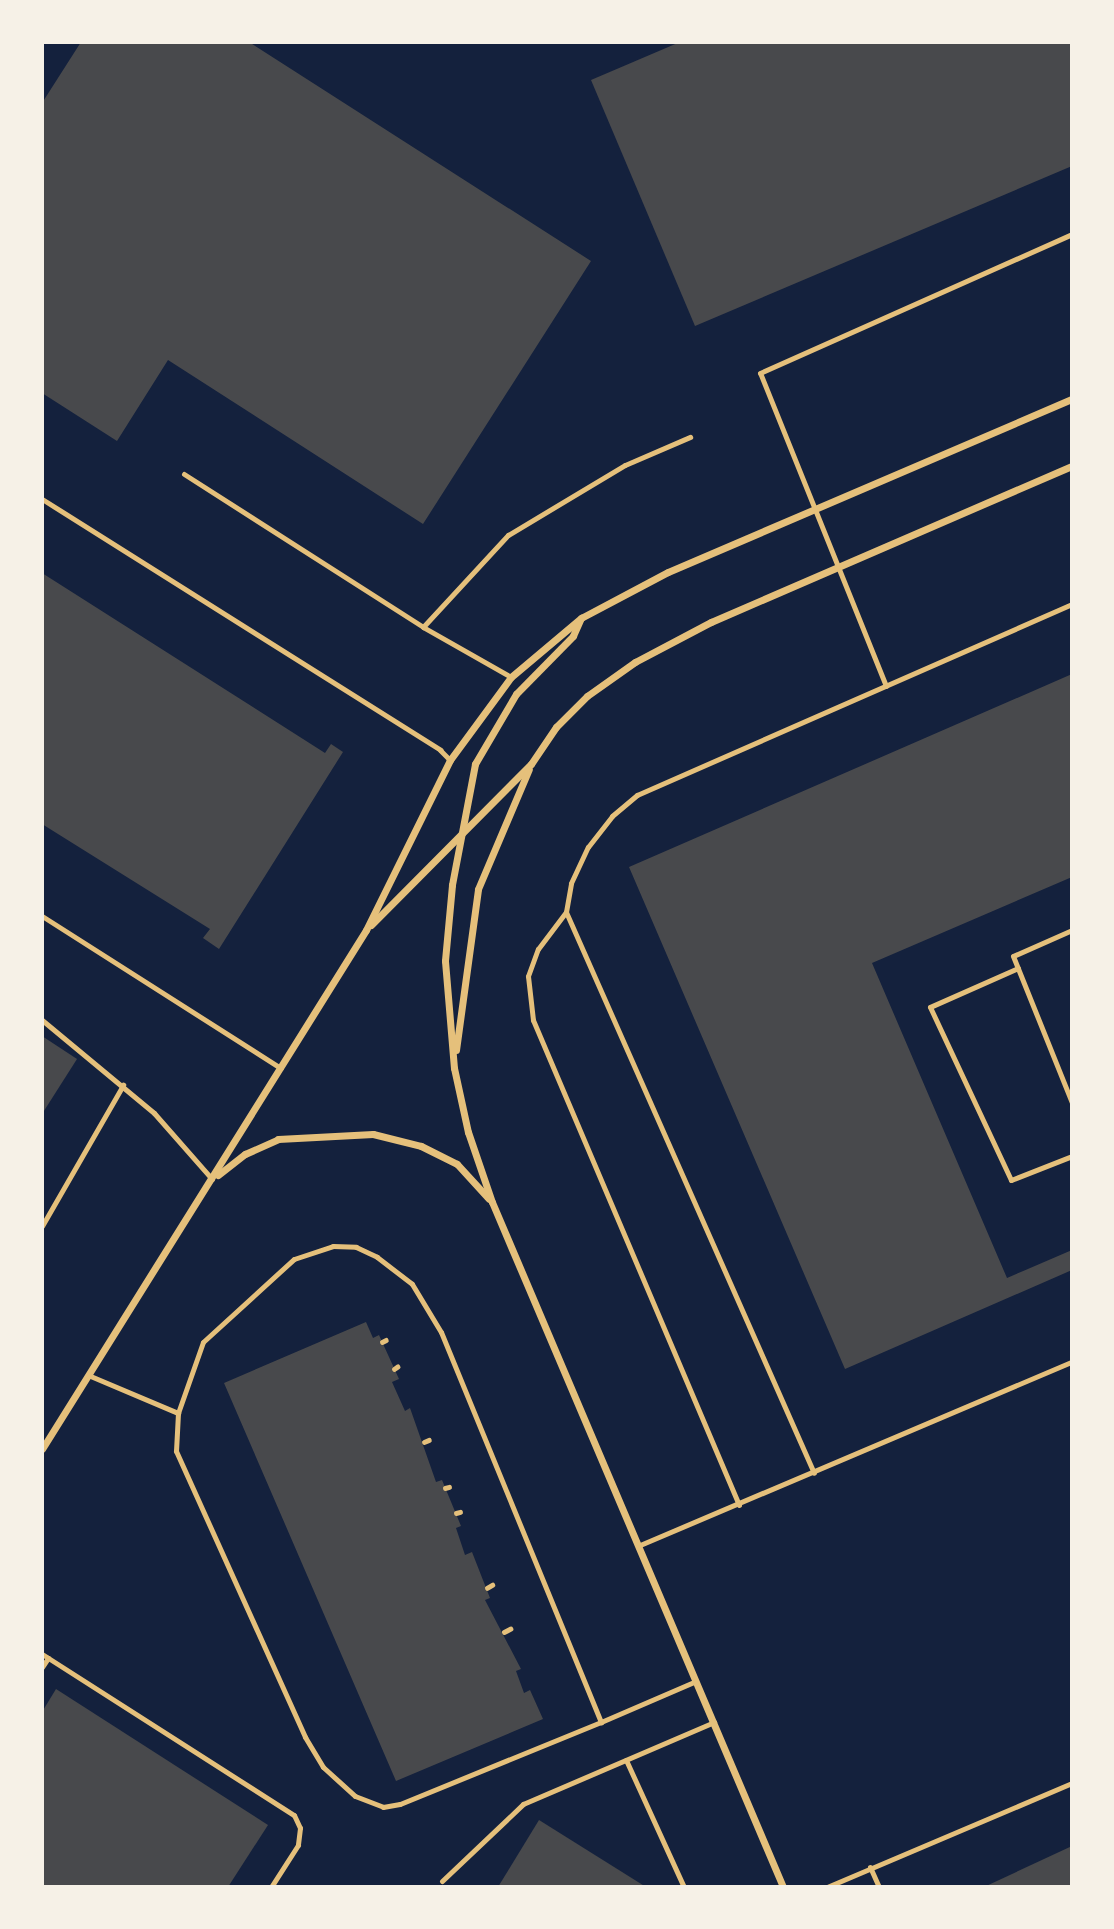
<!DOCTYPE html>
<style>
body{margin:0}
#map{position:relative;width:1114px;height:1929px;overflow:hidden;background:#14213d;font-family:Manrope,sans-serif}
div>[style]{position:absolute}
.building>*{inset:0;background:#48494c}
.path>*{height:4.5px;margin:-2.25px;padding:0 2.25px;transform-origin:2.25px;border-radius:2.25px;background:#e5c07b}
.service>*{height:5px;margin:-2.5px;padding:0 2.5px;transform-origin:2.5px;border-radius:2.5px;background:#e5c07b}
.minor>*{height:7px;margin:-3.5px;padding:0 3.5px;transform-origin:3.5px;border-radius:3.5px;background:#e5c07b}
span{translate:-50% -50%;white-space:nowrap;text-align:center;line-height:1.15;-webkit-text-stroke:5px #f6f1e7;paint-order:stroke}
.frame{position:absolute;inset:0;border:44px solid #f6f1e7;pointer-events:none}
</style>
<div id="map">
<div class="building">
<i style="clip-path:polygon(81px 42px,249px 42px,591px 261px,423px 524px,168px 360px,117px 441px,42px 393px,42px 103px)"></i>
<i style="clip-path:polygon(680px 42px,1072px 42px,1072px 166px,695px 326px,591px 80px)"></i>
<i style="clip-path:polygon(42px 573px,325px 753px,331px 744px,343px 752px,219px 949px,203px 938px,210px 929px,42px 824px)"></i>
<i style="clip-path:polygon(1072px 674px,1072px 877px,872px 963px,1007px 1278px,1072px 1250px,1072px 1270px,845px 1369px,629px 867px)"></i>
<i style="clip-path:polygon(42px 1036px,77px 1059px,42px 1114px)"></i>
<i style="clip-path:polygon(366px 1322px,373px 1338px,379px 1335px,399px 1379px,392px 1382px,405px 1411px,410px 1408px,436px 1482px,442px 1480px,461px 1526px,456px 1528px,465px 1555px,472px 1552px,490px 1598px,485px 1600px,521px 1669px,516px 1671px,524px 1693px,530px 1690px,543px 1719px,396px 1781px,224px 1383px)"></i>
<i style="clip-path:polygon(56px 1689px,268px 1825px,228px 1887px,42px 1887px,42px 1712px)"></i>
<i style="clip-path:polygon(539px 1820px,646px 1887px,498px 1887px)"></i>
<i style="clip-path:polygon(1072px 1846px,1072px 1887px,984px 1887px)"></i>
</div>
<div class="path">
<i style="left:382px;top:1342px;width:4px;rotate:-27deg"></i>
<i style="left:394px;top:1369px;width:4px;rotate:-34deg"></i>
<i style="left:424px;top:1442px;width:5px;rotate:-22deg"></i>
<i style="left:445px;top:1488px;width:4px;rotate:-14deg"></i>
<i style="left:456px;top:1513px;width:4px;rotate:-14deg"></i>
<i style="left:487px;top:1588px;width:6px;rotate:-31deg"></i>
<i style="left:504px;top:1632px;width:7px;rotate:-27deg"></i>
</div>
<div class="service">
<i style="left:184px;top:474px;width:284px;rotate:32.6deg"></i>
<i style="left:42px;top:499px;width:471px;rotate:32.2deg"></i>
<i style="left:440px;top:750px;width:14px;rotate:45deg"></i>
<i style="left:511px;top:677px;width:101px;rotate:-150.4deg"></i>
<i style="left:423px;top:627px;width:125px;rotate:-47.3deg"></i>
<i style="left:508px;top:535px;width:136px;rotate:-30.9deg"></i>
<i style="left:625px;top:465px;width:71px;rotate:-23.3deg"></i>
<i style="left:886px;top:686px;width:337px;rotate:-111.9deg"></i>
<i style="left:760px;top:373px;width:342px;rotate:-24deg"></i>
<i style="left:566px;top:912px;width:29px;rotate:-80deg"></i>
<i style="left:571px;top:883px;width:40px;rotate:-65deg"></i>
<i style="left:588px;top:847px;width:39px;rotate:-52deg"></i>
<i style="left:612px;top:816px;width:33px;rotate:-40deg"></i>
<i style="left:637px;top:795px;width:475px;rotate:-23.7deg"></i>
<i style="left:42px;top:916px;width:283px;rotate:32.5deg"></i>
<i style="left:1072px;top:930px;width:64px;rotate:156.2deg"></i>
<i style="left:1013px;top:956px;width:158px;rotate:68.1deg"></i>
<i style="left:1018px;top:968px;width:96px;rotate:156.1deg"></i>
<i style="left:930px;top:1007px;width:191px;rotate:64.9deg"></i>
<i style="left:1011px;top:1180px;width:66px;rotate:-21.5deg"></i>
<i style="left:42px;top:1020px;width:146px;rotate:39.7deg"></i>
<i style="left:154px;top:1113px;width:88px;rotate:48.7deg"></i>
<i style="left:42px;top:1226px;width:163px;rotate:-60.1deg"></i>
<i style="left:88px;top:1375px;width:98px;rotate:22.9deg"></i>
<i style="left:178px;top:1413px;width:75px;rotate:-70.6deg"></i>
<i style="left:203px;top:1342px;width:123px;rotate:-42.4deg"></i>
<i style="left:294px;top:1259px;width:41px;rotate:-18.4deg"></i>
<i style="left:333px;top:1246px;width:23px;rotate:2deg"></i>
<i style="left:356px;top:1247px;width:23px;rotate:25deg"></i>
<i style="left:377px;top:1257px;width:44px;rotate:37.6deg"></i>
<i style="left:412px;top:1284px;width:56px;rotate:58.9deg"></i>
<i style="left:441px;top:1332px;width:422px;rotate:67.7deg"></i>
<i style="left:601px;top:1722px;width:103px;rotate:-23.3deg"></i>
<i style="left:178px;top:1413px;width:38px;rotate:93deg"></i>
<i style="left:176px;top:1451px;width:314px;rotate:65.7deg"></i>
<i style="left:305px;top:1737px;width:35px;rotate:59deg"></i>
<i style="left:323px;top:1767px;width:43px;rotate:42.2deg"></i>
<i style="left:355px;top:1796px;width:30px;rotate:21deg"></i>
<i style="left:383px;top:1807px;width:17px;rotate:-10deg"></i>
<i style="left:400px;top:1804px;width:217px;rotate:-22.2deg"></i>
<i style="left:739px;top:1505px;width:527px;rotate:-113.01deg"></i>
<i style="left:533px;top:1020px;width:44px;rotate:-96.5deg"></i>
<i style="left:528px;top:976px;width:29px;rotate:-70deg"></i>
<i style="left:538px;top:949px;width:46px;rotate:-52.9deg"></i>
<i style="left:566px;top:912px;width:613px;rotate:66.15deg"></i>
<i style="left:640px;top:1545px;width:469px;rotate:-23deg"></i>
<i style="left:42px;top:1654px;width:299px;rotate:32.6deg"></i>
<i style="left:294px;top:1815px;width:14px;rotate:65deg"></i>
<i style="left:300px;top:1828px;width:17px;rotate:97deg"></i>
<i style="left:298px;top:1845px;width:50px;rotate:122.7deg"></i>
<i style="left:42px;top:1667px;width:11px;rotate:-56deg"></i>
<i style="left:626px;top:1760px;width:140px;rotate:65.5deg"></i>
<i style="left:870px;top:1867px;width:22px;rotate:66deg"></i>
<i style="left:442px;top:1881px;width:112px;rotate:-43.5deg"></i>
<i style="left:523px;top:1804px;width:208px;rotate:-23.2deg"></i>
<i style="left:827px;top:1887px;width:266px;rotate:-23deg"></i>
</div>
<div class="minor">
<i style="left:580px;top:620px;width:17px;rotate:114deg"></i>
<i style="left:573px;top:636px;width:81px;rotate:134.5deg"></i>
<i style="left:516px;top:694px;width:81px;rotate:120.4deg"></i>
<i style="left:475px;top:764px;width:123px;rotate:100.8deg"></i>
<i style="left:452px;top:885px;width:76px;rotate:95.3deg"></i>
<i style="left:445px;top:961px;width:107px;rotate:85.2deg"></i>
<i style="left:454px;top:1068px;width:66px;rotate:77.7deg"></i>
<i style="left:468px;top:1132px;width:74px;rotate:71.1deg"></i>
<i style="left:492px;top:1202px;width:744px;rotate:66.98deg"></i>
<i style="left:371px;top:925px;width:227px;rotate:-45.2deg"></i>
<i style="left:531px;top:764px;width:45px;rotate:-56deg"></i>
<i style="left:556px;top:727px;width:44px;rotate:-45deg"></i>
<i style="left:587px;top:696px;width:59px;rotate:-35.3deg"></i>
<i style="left:635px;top:662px;width:86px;rotate:-27.8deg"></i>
<i style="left:711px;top:622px;width:393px;rotate:-23.4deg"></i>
<i style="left:456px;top:1050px;width:162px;rotate:-82.2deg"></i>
<i style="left:478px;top:889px;width:130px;rotate:-67deg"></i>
<i style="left:218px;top:1175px;width:34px;rotate:-38deg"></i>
<i style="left:245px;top:1154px;width:36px;rotate:-24deg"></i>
<i style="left:278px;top:1139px;width:95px;rotate:-3deg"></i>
<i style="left:373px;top:1134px;width:49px;rotate:14deg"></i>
<i style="left:421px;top:1146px;width:40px;rotate:26.6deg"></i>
<i style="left:457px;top:1164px;width:47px;rotate:47.6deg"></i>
<i style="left:42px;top:1449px;width:612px;rotate:-58.02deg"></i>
<i style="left:366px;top:930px;width:190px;rotate:-63.7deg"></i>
<i style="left:450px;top:760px;width:103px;rotate:-53.7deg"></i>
<i style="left:511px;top:677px;width:92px;rotate:-40.1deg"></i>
<i style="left:581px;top:618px;width:98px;rotate:-27.9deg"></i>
<i style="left:668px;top:572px;width:439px;rotate:-23.2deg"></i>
</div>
<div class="frame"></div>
</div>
